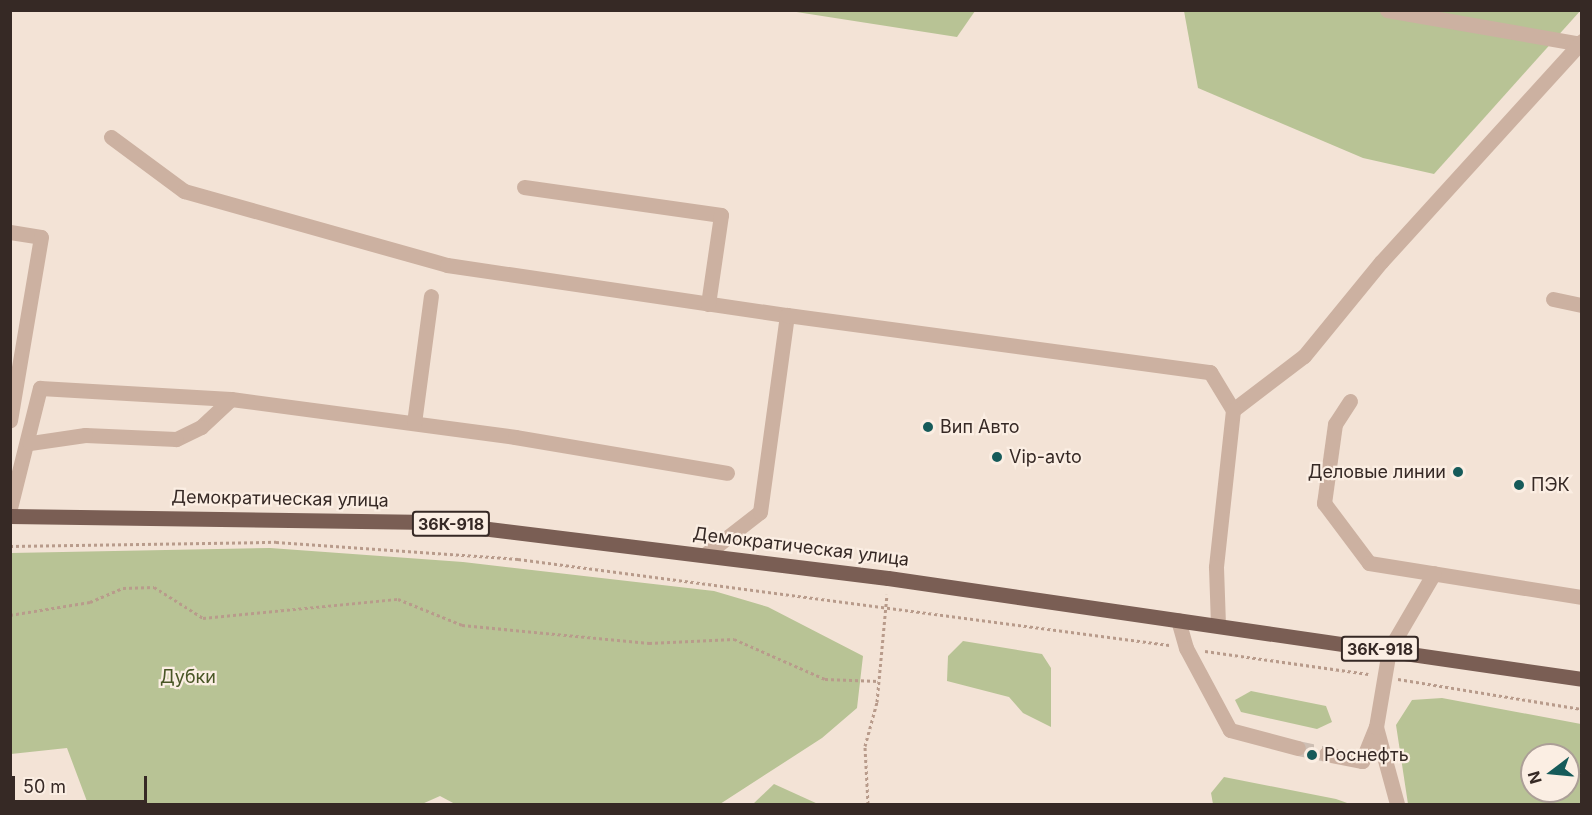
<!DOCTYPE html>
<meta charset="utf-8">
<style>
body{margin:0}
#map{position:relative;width:1592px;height:815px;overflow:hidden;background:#f3e3d6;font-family:Inter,sans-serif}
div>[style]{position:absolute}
.green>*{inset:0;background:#b8c395}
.minor-tunnel>*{height:15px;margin-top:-7.5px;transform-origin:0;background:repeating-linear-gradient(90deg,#cdbeb3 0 15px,transparent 0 23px)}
.path>*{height:3px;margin-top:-1.5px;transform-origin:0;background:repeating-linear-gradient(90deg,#b89b8b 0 3px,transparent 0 6px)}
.minor>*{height:15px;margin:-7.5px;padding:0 7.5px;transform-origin:7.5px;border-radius:7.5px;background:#ccb1a1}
.major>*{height:15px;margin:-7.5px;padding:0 7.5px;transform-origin:7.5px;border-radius:7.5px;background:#7a5e54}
.dots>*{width:16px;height:16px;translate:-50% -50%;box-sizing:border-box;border:3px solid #fbeee3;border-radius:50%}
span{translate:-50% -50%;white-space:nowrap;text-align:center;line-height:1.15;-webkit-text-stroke:4.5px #fbeee3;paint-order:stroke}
.shield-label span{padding:2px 4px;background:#fbeee3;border:2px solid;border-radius:4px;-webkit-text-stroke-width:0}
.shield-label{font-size:16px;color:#362925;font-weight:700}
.poi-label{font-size:18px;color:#362925}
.left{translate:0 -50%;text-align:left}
.right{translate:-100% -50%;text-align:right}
.street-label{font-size:18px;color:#362925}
.park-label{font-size:18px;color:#495626}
.frame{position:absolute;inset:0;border:12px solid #362925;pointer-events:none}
.north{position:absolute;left:1520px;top:743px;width:60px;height:60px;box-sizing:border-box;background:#fbeee3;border:2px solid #ac9f97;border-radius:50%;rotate:254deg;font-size:16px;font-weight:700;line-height:24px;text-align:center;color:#362925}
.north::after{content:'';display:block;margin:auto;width:21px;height:27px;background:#165b5a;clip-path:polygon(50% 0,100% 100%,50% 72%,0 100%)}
.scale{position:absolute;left:12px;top:776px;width:135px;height:27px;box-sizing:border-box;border:3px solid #362925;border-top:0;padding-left:8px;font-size:18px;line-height:21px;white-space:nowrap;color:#362925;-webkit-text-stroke:4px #fbeee3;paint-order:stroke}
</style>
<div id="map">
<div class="green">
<i style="clip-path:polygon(1581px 10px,1434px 174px,1363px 158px,1198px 88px,1184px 11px)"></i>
<i style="clip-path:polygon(790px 11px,975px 10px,975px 11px,957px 37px)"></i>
<i style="clip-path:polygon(270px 548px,463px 562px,714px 591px,768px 607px,863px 656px,857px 708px,822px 738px,720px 804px,455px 804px,440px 796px,422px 804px,88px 804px,67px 748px,11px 754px,11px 553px)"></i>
<i style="clip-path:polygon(963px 641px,1042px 654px,1051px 668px,1051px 727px,1023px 713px,1009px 697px,947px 681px,948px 656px)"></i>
<i style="clip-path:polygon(1251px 691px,1326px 706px,1332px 722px,1317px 729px,1241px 712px,1235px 700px)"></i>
<i style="clip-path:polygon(evenodd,1442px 698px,1581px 724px,1581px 804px,1408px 804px,1396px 725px,1412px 700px,1442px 698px,1532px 755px,1568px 755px,1568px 791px,1532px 791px,1532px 755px)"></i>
<i style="clip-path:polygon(1224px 777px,1336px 799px,1350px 804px,1213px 804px,1211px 793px)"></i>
<i style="clip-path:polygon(774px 784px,818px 804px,753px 804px)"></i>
</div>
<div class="minor-tunnel">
<i style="left:1298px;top:748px;width:29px;rotate:12deg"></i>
</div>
<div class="path">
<i style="left:10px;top:546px;width:266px;rotate:-0.9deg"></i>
<i style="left:276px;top:542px;width:243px;rotate:4deg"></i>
<i style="left:518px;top:559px;width:657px;rotate:7.53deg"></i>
<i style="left:10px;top:615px;width:81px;rotate:-9.2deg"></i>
<i style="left:90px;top:602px;width:36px;rotate:-23deg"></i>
<i style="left:123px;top:588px;width:31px;rotate:-2deg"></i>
<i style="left:154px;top:587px;width:58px;rotate:32.3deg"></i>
<i style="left:203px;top:618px;width:196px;rotate:-5.6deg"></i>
<i style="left:398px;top:599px;width:69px;rotate:22.1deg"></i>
<i style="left:462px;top:625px;width:188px;rotate:5.5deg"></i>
<i style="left:649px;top:643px;width:85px;rotate:-2.7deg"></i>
<i style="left:734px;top:639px;width:99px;rotate:23.7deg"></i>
<i style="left:825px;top:679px;width:54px;rotate:2.1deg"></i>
<i style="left:1205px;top:651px;width:165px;rotate:8deg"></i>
<i style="left:1398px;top:679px;width:186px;rotate:9.3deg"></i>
<i style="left:868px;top:804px;width:58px;rotate:-93deg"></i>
<i style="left:865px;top:746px;width:46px;rotate:-74.7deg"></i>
<i style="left:877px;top:702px;width:108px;rotate:-84.7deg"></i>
</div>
<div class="minor">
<i style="left:1387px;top:10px;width:198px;rotate:9.9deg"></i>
<i style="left:111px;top:137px;width:91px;rotate:36.5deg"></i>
<i style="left:184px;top:191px;width:273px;rotate:15.7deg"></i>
<i style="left:447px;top:265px;width:344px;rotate:8.4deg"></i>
<i style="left:524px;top:187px;width:199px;rotate:8.1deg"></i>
<i style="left:721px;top:215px;width:90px;rotate:98.3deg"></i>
<i style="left:10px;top:232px;width:31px;rotate:9deg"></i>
<i style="left:41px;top:237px;width:186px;rotate:99.6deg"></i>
<i style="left:1553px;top:299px;width:30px;rotate:12deg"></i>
<i style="left:231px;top:399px;width:287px;rotate:7.6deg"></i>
<i style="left:515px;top:437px;width:215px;rotate:9.6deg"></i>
<i style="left:1350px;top:401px;width:27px;rotate:123deg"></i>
<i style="left:1335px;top:424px;width:80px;rotate:97.9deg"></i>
<i style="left:1324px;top:503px;width:75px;rotate:53.1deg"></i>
<i style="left:1369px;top:563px;width:216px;rotate:9.1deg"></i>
<i style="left:1233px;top:410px;width:89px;rotate:-37.3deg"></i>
<i style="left:1304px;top:356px;width:122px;rotate:-50.7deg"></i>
<i style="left:1381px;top:262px;width:299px;rotate:-47.7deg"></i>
<i style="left:414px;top:423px;width:128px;rotate:-82.4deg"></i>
<i style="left:10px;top:508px;width:124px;rotate:-76deg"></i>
<i style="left:40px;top:388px;width:191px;rotate:3.3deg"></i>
<i style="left:231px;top:399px;width:41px;rotate:137deg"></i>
<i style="left:201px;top:427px;width:28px;rotate:154deg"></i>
<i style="left:176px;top:439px;width:91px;rotate:-177.5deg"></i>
<i style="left:85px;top:435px;width:56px;rotate:171.7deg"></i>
<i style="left:706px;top:554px;width:68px;rotate:-37.9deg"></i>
<i style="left:760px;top:512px;width:199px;rotate:-82.2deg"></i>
<i style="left:787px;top:315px;width:427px;rotate:7.7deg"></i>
<i style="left:1210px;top:372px;width:44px;rotate:58.8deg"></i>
<i style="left:1233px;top:410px;width:158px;rotate:96.2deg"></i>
<i style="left:1216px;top:567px;width:58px;rotate:88deg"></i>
<i style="left:1178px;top:620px;width:29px;rotate:74deg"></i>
<i style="left:1186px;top:648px;width:93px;rotate:61.8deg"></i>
<i style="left:1230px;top:730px;width:70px;rotate:14.8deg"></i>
<i style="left:1376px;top:727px;width:80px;rotate:74.7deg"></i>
<i style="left:1326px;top:754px;width:37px;rotate:11deg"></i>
<i style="left:1362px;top:761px;width:37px;rotate:-68deg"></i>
<i style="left:1376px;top:727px;width:78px;rotate:-80.4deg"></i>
<i style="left:1389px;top:650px;width:89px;rotate:-59.7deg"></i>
</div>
<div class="major">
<i style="left:10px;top:516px;width:422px;rotate:0.8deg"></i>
<i style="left:432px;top:522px;width:459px;rotate:7deg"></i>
<i style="left:888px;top:578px;width:701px;rotate:8.28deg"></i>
</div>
<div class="dots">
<i style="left:928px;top:427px;background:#165b5a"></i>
<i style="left:997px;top:457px;background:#165b5a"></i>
<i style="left:1458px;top:472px;background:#165b5a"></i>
<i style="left:1519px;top:485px;background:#165b5a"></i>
<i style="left:1312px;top:755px;background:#165b5a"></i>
</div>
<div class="shield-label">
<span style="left:451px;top:524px">36К-918</span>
<span style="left:1380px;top:649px">36К-918</span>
</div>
<div class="poi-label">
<span class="left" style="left:940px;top:427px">Вип Авто</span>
<span class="left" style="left:1009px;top:457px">Vip-avto</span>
<span class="right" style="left:1446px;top:472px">Деловые линии</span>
<span class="left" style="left:1531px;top:485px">ПЭК</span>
<span class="left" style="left:1324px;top:755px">Роснефть</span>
</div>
<div class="street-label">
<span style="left:280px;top:499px;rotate:1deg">Демократическая улица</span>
<span style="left:801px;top:547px;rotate:7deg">Демократическая улица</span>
</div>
<div class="park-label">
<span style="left:188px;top:677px">Дубки</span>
</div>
<div class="frame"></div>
<div class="north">N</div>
<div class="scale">50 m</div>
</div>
